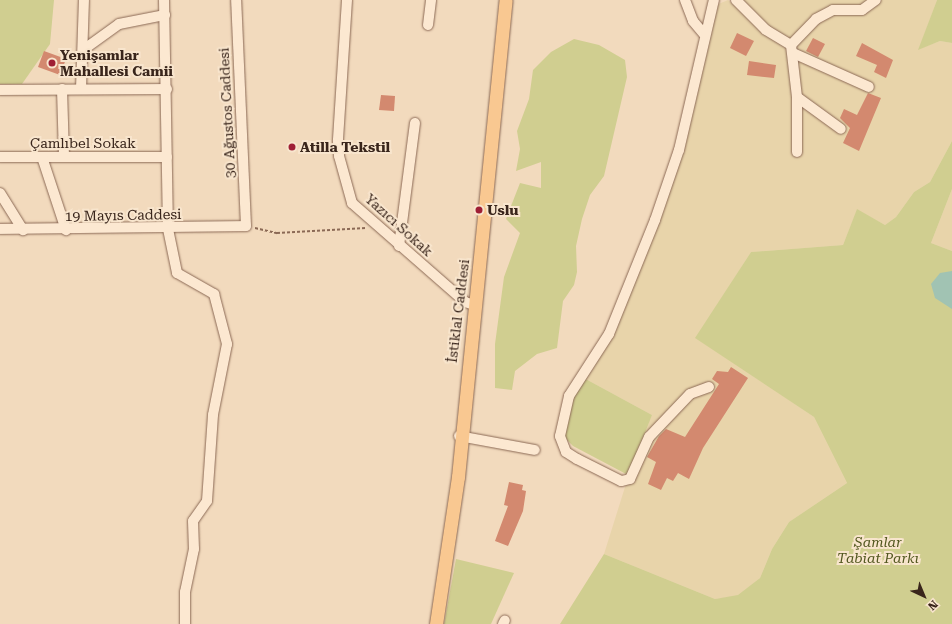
<!DOCTYPE html>
<meta charset="utf-8">
<style>
body{margin:0}
#map{position:relative;width:952px;height:624px;overflow:hidden;background:#f2dabd;font-family:"Roboto Serif",serif}
div>[style]{position:absolute}
.farmland>*{inset:0;background:#e8d4aa}
.green>*{inset:0;background:#d0ce90}
.water>*{inset:0;background:#a1c3b3}
.building>*{inset:0;background:#d3896f}
.path>*{height:1.5px;margin-top:-0.75px;transform-origin:0;background:repeating-linear-gradient(90deg,#8b6955 0 3px,transparent 0 5px)}
.roads{filter:drop-shadow(0 0 1px #8b6955) drop-shadow(0 0 1px #8b6955)}
.minor>*{height:10px;margin:-5px;padding:0 5px;transform-origin:5px;border-radius:5px;background:#fce8d1}
.major>*{height:13px;margin:-6.5px;padding:0 6.5px;transform-origin:6.5px;border-radius:6.5px;background:#f9c891}
.dots>*{width:11px;height:11px;translate:-50% -50%;box-sizing:border-box;border:2px solid #f8e5cd;border-radius:50%}
span{translate:-50% -50%;white-space:nowrap;text-align:center;line-height:1.15;-webkit-text-stroke:4px #f8e5cd;paint-order:stroke}
.poi-label{font-size:14px;color:#39251b;font-weight:700}
.left{translate:0 -50%;text-align:left}
.street-label{font-size:14px;color:#39251b}
.park-label{font-size:14px;color:#52571f;font-style:italic}
.north{position:absolute;left:904px;top:576px;width:40px;height:40px;-webkit-text-stroke:3px #f8e5cd;paint-order:stroke;rotate:136deg;font-size:11px;font-weight:700;line-height:16px;text-align:center;color:#39251b}
.north::after{content:'';display:block;margin:auto;width:14px;height:18px;background:#39251b;clip-path:polygon(50% 0,100% 100%,50% 72%,0 100%)}
</style>
<div id="map">
<div class="farmland">
<i style="clip-path:polygon(728px 0,785px 44px,829px 14px,878px 0,937px 0,919px 49px,940px 41px,952px 43px,952px 141px,930px 182px,914px 192px,896px 217px,885px 225px,857px 210px,843px 245px,751px 252px,696px 338px,814px 417px,847px 483px,789px 522px,772px 549px,760px 578px,738px 596px,715px 599px,604px 554px,642px 433px,652px 415px,582px 377px,598px 356px,677px 164px,714px 6px)"></i>
<i style="clip-path:polygon(740px 0,871px 0,865px 6px,837px 7px,790px 41px,770px 29px)"></i>
<i style="clip-path:polygon(952px 189px,952px 251px,931px 243px)"></i>
</div>
<div class="green">
<i style="clip-path:polygon(0 0,54px 0,50px 44px,22px 84px,0 84px)"></i>
<i style="clip-path:polygon(937px 0,952px 0,952px 43px,940px 41px,918px 50px)"></i>
<i style="clip-path:polygon(574px 39px,599px 45px,625px 60px,627px 77px,604px 176px,590px 195px,582px 219px,576px 246px,577px 272px,574px 285px,563px 301px,557px 348px,537px 354px,515px 371px,512px 390px,495px 388px,495px 344px,504px 277px,520px 233px,506px 219px,520px 183px,541px 188px,541px 162px,516px 171px,520px 149px,517px 131px,529px 99px,533px 70px,551px 52px)"></i>
<i style="clip-path:polygon(952px 141px,952px 189px,931px 243px,952px 251px,952px 624px,560px 624px,604px 554px,715px 599px,738px 595px,760px 578px,772px 549px,789px 522px,847px 483px,814px 417px,695px 338px,751px 252px,843px 245px,857px 209px,885px 225px,896px 217px,914px 192px,930px 182px)"></i>
<i style="clip-path:polygon(582px 377px,652px 415px,628px 475px,573px 446px,565px 438px,562px 428px)"></i>
<i style="clip-path:polygon(456px 559px,514px 573px,491px 624px,444px 624px)"></i>
</div>
<div class="water">
<i style="clip-path:polygon(952px 271px,952px 309px,935px 298px,931px 284px,940px 273px)"></i>
</div>
<div class="building">
<i style="clip-path:polygon(737px 33px,754px 41px,746px 56px,730px 48px)"></i>
<i style="clip-path:polygon(813px 38px,825px 44px,818px 57px,806px 51px)"></i>
<i style="clip-path:polygon(862px 43px,893px 60px,886px 78px,874px 72px,877px 65px,856px 56px)"></i>
<i style="clip-path:polygon(44px 51px,66px 59px,60px 75px,38px 67px)"></i>
<i style="clip-path:polygon(749px 61px,776px 65px,774px 78px,747px 75px)"></i>
<i style="clip-path:polygon(868px 93px,881px 98px,859px 151px,843px 143px,850px 128px,840px 118px,844px 109px,857px 115px)"></i>
<i style="clip-path:polygon(381px 95px,395px 96px,394px 111px,379px 110px)"></i>
<i style="clip-path:polygon(731px 367px,748px 378px,703px 448px,689px 479px,678px 473px,673px 481px,667px 478px,661px 490px,648px 484px,656px 462px,647px 457px,659px 436px,666px 429px,685px 437px,719px 384px,712px 379px,717px 371px,728px 372px)"></i>
<i style="clip-path:polygon(509px 482px,523px 485px,522px 490px,526px 491px,523px 511px,508px 546px,495px 541px,508px 506px,504px 505px)"></i>
</div>
<div class="path">
<i style="left:255px;top:228px;width:23px;rotate:13deg"></i>
<i style="left:277px;top:233px;width:89px;rotate:-3.2deg"></i>
</div>
<div class="roads">
<div class="minor">
<i style="left:164px;top:0;width:229px;rotate:89deg"></i>
<i style="left:168px;top:229px;width:45px;rotate:78.4deg"></i>
<i style="left:177px;top:273px;width:43px;rotate:29.6deg"></i>
<i style="left:214px;top:294px;width:52px;rotate:75.4deg"></i>
<i style="left:227px;top:344px;width:72px;rotate:101.2deg"></i>
<i style="left:213px;top:415px;width:86px;rotate:94deg"></i>
<i style="left:207px;top:501px;width:24px;rotate:125deg"></i>
<i style="left:193px;top:521px;width:28px;rotate:88deg"></i>
<i style="left:194px;top:549px;width:44px;rotate:101.8deg"></i>
<i style="left:185px;top:592px;width:32px;rotate:90deg"></i>
<i style="left:347px;top:0;width:141px;rotate:93.7deg"></i>
<i style="left:338px;top:141px;width:15px;rotate:86deg"></i>
<i style="left:339px;top:156px;width:49px;rotate:74.5deg"></i>
<i style="left:352px;top:203px;width:150px;rotate:41.2deg"></i>
<i style="left:465px;top:302px;width:9px;rotate:18deg"></i>
<i style="left:685px;top:0;width:22px;rotate:69deg"></i>
<i style="left:693px;top:21px;width:17px;rotate:50deg"></i>
<i style="left:736px;top:0;width:42px;rotate:45deg"></i>
<i style="left:766px;top:30px;width:29px;rotate:31deg"></i>
<i style="left:428px;top:25px;width:25px;rotate:-83deg"></i>
<i style="left:83px;top:50px;width:44px;rotate:-35.8deg"></i>
<i style="left:119px;top:24px;width:47px;rotate:-11.1deg"></i>
<i style="left:793px;top:53px;width:83px;rotate:24.1deg"></i>
<i style="left:62px;top:89px;width:68px;rotate:88.3deg"></i>
<i style="left:81px;top:89px;width:89px;rotate:-88.1deg"></i>
<i style="left:0;top:90px;width:167px;rotate:-0.3deg"></i>
<i style="left:797px;top:97px;width:54px;rotate:36deg"></i>
<i style="left:797px;top:152px;width:55px;rotate:-90deg"></i>
<i style="left:797px;top:97px;width:52px;rotate:-96.6deg"></i>
<i style="left:791px;top:45px;width:36px;rotate:-46deg"></i>
<i style="left:816px;top:19px;width:19px;rotate:-28deg"></i>
<i style="left:833px;top:10px;width:29px"></i>
<i style="left:862px;top:10px;width:17px;rotate:-36deg"></i>
<i style="left:0;top:157px;width:167px"></i>
<i style="left:42px;top:157px;width:77px;rotate:71.8deg"></i>
<i style="left:0;top:193px;width:44px;rotate:58.1deg"></i>
<i style="left:0;top:229px;width:246px;rotate:-0.7deg"></i>
<i style="left:246px;top:226px;width:226px;rotate:-92.5deg"></i>
<i style="left:399px;top:246px;width:124px;rotate:-82.6deg"></i>
<i style="left:709px;top:387px;width:20px;rotate:160deg"></i>
<i style="left:690px;top:394px;width:59px;rotate:133.6deg"></i>
<i style="left:649px;top:437px;width:46px;rotate:114.3deg"></i>
<i style="left:630px;top:479px;width:9px;rotate:167deg"></i>
<i style="left:621px;top:481px;width:49px;rotate:-153.4deg"></i>
<i style="left:577px;top:459px;width:13px;rotate:-148deg"></i>
<i style="left:566px;top:452px;width:17px;rotate:-111deg"></i>
<i style="left:560px;top:436px;width:41px;rotate:-77.3deg"></i>
<i style="left:569px;top:396px;width:74px;rotate:-57.2deg"></i>
<i style="left:609px;top:334px;width:123px;rotate:-68deg"></i>
<i style="left:655px;top:220px;width:74px;rotate:-71.1deg"></i>
<i style="left:679px;top:150px;width:154px;rotate:-76.9deg"></i>
<i style="left:459px;top:436px;width:77px;rotate:10.4deg"></i>
<i style="left:503px;top:624px;width:4px;rotate:-63deg"></i>
</div>
<div class="major">
<i style="left:436px;top:624px;width:149px;rotate:-81.5deg"></i>
<i style="left:458px;top:477px;width:479px;rotate:-84.3deg"></i>
</div>
</div>
<div class="dots">
<i style="left:52px;top:63px;background:#9f1f35"></i>
<i style="left:292px;top:147px;background:#9f1f35"></i>
<i style="left:479px;top:210px;background:#9f1f35"></i>
</div>
<div class="poi-label">
<span class="left" style="left:60px;top:63px">Yenişamlar<br>Mahallesi Camii</span>
<span class="left" style="left:300px;top:147px">Atilla Tekstil</span>
<span class="left" style="left:487px;top:210px">Uslu</span>
</div>
<div class="street-label">
<span style="left:227px;top:113px;rotate:-93deg">30 Ağustos Caddesi</span>
<span style="left:83px;top:143px">Çamlıbel Sokak</span>
<span style="left:123px;top:215px;rotate:-1deg">19 Mayıs Caddesi</span>
<span style="left:399px;top:225px;rotate:42deg">Yazıcı Sokak</span>
<span style="left:458px;top:311px;rotate:-83deg">İstiklal Caddesi</span>
</div>
<div class="park-label">
<span style="left:878px;top:550px">Şamlar<br>Tabiat Parkı</span>
</div>
<div class="north">N</div>
</div>
